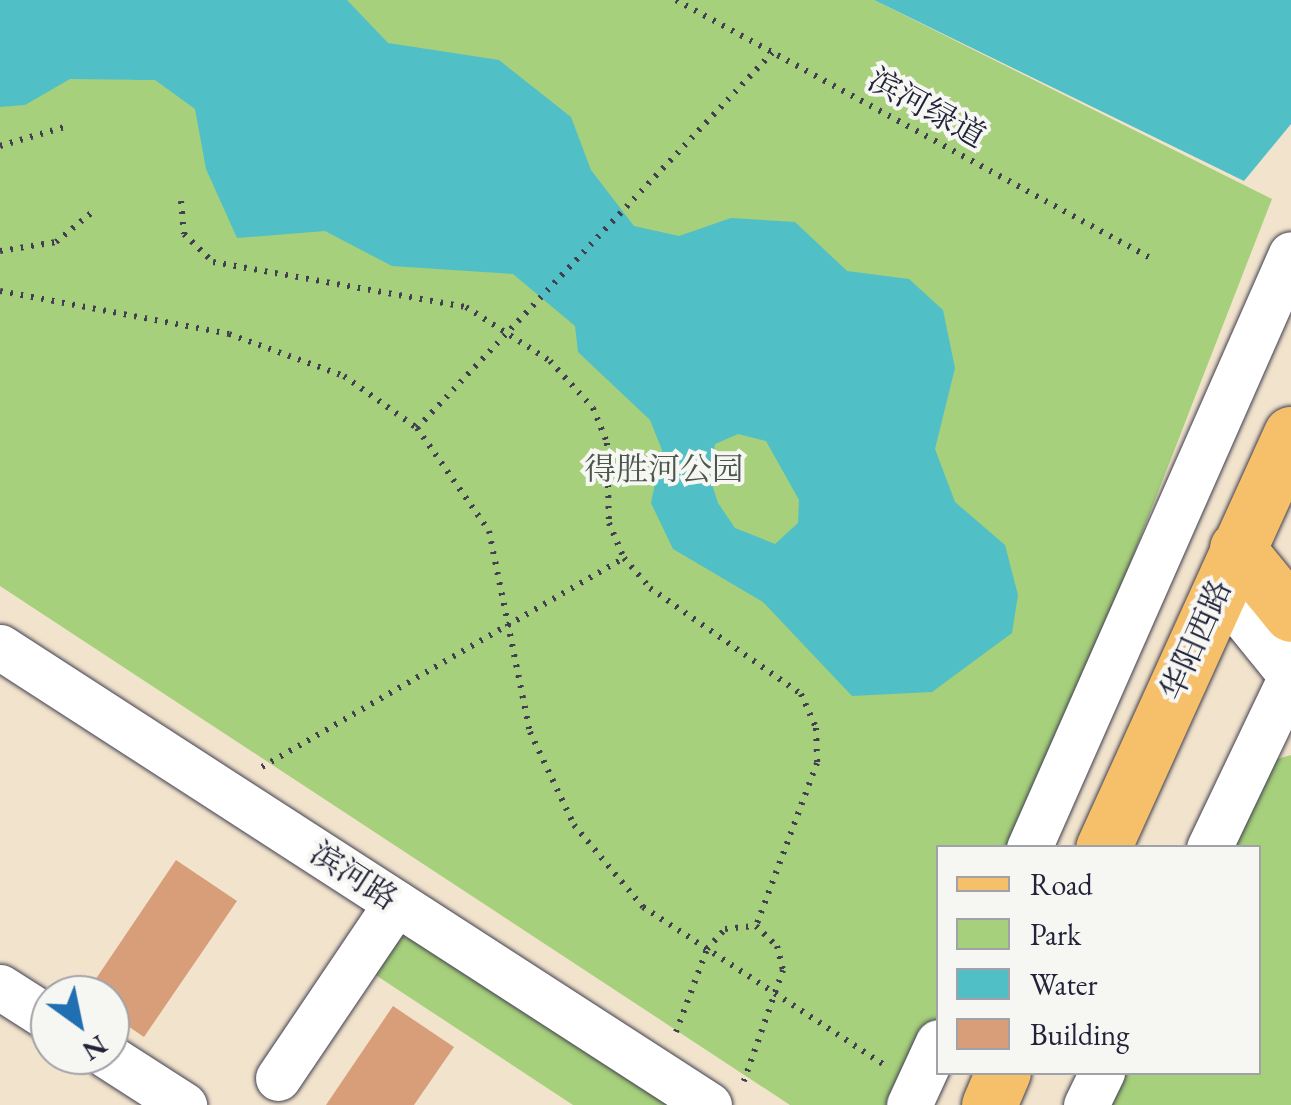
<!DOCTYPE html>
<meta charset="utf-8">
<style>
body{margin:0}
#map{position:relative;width:1291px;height:1105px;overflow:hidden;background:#f2e4cc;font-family:"EB Garamond","Noto Serif SC",serif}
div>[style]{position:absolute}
.green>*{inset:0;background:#a6d07b}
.water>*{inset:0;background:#51bfc6}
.building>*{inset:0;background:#d89e7a}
.path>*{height:6px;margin-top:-3px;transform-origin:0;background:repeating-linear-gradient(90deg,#413f51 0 2.5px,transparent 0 10.5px)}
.roads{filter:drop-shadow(0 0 2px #413f51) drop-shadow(0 0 2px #413f51)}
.minor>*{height:45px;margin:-22.5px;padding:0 22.5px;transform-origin:22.5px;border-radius:22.5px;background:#fff}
.major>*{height:55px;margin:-27.5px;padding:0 27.5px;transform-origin:27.5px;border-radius:27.5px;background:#f6c06b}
span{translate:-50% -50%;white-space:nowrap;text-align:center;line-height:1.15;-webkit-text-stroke:8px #f6f6f2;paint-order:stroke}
.street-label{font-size:32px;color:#22223b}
.park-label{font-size:32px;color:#4a564e}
.legend{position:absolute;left:936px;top:845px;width:325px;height:230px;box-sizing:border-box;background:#f6f6f2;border:2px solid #a1a1a9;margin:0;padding:12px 18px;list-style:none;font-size:30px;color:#22223b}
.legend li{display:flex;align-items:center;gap:20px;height:50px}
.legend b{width:50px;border:2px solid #a1a1a9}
.north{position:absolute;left:30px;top:975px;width:100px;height:100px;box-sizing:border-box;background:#f6f6f2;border:2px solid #a1a1a9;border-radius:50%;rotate:147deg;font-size:28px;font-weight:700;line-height:40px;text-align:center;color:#22223b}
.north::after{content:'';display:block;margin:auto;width:35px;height:45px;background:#1f6fb2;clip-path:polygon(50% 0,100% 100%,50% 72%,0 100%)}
</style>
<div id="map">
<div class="green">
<i style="clip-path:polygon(0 0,874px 0,1272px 199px,1020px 847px,938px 848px,938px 1059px,921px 1105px,790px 1105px,0 586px)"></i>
<i style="clip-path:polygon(1291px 755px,1291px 1105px,1085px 1105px,1099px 1073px,1258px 1072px,1258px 848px,1197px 847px,1260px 764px)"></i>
<i style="clip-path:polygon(400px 936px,429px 943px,672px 1105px,573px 1105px,368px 970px)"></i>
</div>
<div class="water">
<i style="clip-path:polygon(evenodd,0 0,347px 0,388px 43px,499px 60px,571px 117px,591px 170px,634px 226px,679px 236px,731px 218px,795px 222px,847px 271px,909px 279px,943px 310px,955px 368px,935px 449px,955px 502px,1005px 545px,1018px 595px,1012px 633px,932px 692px,852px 696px,763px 602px,673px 549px,651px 503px,662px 450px,650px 420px,578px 352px,575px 326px,513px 274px,392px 266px,325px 231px,237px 238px,206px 169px,195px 109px,155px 80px,70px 79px,25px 105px,0 107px,0 0,738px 434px,766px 441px,799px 500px,798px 523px,775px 544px,735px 528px,718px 503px,710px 478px,715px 444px,738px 434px)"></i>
<i style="clip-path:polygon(874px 0,1291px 0,1291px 124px,1244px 181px)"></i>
</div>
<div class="building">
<i style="clip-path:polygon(176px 860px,237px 901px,144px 1037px,110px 1014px,110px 995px,85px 995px)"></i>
<i style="clip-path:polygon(393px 1006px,454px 1047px,414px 1105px,326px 1105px)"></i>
</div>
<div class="path">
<i style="left:676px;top:0;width:544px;rotate:28.54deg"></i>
<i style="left:0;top:146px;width:71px;rotate:-16.4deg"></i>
<i style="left:181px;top:201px;width:33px;rotate:85deg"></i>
<i style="left:184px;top:234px;width:40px;rotate:44deg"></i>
<i style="left:213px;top:262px;width:257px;rotate:10.1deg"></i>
<i style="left:466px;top:307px;width:100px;rotate:32.7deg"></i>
<i style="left:550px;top:361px;width:64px;rotate:47.5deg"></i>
<i style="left:593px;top:408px;width:38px;rotate:68deg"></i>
<i style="left:607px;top:443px;width:80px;rotate:88.6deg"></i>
<i style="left:609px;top:523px;width:38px;rotate:67deg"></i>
<i style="left:624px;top:558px;width:40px;rotate:49deg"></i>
<i style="left:650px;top:588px;width:184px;rotate:35.1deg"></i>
<i style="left:801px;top:694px;width:37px;rotate:66deg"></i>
<i style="left:816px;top:728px;width:35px;rotate:88deg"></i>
<i style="left:817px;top:763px;width:174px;rotate:110.5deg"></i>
<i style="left:0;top:251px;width:57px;rotate:-9.1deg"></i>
<i style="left:56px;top:242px;width:52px;rotate:-39.5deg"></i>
<i style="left:0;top:291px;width:233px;rotate:10.6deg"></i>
<i style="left:229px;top:334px;width:122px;rotate:20.1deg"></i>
<i style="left:344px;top:376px;width:90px;rotate:35.5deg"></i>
<i style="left:417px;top:428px;width:126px;rotate:55deg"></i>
<i style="left:489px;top:531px;width:205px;rotate:78.5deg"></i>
<i style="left:530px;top:732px;width:103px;rotate:64.7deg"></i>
<i style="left:574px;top:825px;width:107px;rotate:49.9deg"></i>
<i style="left:643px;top:907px;width:287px;rotate:33.2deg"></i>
<i style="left:417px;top:428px;width:518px;rotate:-46.57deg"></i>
<i style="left:262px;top:767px;width:418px;rotate:-30deg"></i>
<i style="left:676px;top:1032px;width:89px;rotate:-69.5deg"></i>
<i style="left:707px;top:949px;width:27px;rotate:-48deg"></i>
<i style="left:725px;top:929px;width:31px;rotate:-6deg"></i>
<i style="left:756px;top:926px;width:29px;rotate:44deg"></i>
<i style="left:777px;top:946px;width:25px;rotate:76deg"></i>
<i style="left:783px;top:970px;width:118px;rotate:109.4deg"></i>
</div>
<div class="roads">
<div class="minor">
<i style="left:1219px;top:587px;width:114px;rotate:51deg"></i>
<i style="left:0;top:647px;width:844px;rotate:32.86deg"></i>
<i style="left:1029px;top:848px;width:649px;rotate:-66.2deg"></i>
<i style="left:1209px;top:848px;width:191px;rotate:-64.5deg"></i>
<i style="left:0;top:987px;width:59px;rotate:32.6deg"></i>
<i style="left:106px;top:1055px;width:93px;rotate:32.7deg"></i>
<i style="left:278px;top:1078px;width:211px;rotate:-56deg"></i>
<i style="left:909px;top:1105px;width:69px;rotate:-65.3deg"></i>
<i style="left:1086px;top:1105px;width:37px;rotate:-64deg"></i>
</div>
<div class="major">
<i style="left:1237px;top:548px;width:85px;rotate:50.7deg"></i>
<i style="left:1103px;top:848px;width:455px;rotate:-65.6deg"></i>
<i style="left:989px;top:1105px;width:36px;rotate:-67deg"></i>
</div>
</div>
<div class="street-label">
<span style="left:927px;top:108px;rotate:29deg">滨河绿道</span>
<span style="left:1196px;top:640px;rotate:-66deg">华阳西路</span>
<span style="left:354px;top:876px;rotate:33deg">滨河路</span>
</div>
<div class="park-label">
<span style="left:664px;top:469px">得胜河公园</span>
</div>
<ul class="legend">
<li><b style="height:12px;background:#f6c06b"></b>Road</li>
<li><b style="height:28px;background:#a6d07b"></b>Park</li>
<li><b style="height:28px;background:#51bfc6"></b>Water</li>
<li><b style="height:28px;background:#d89e7a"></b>Building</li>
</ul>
<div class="north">N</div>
</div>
